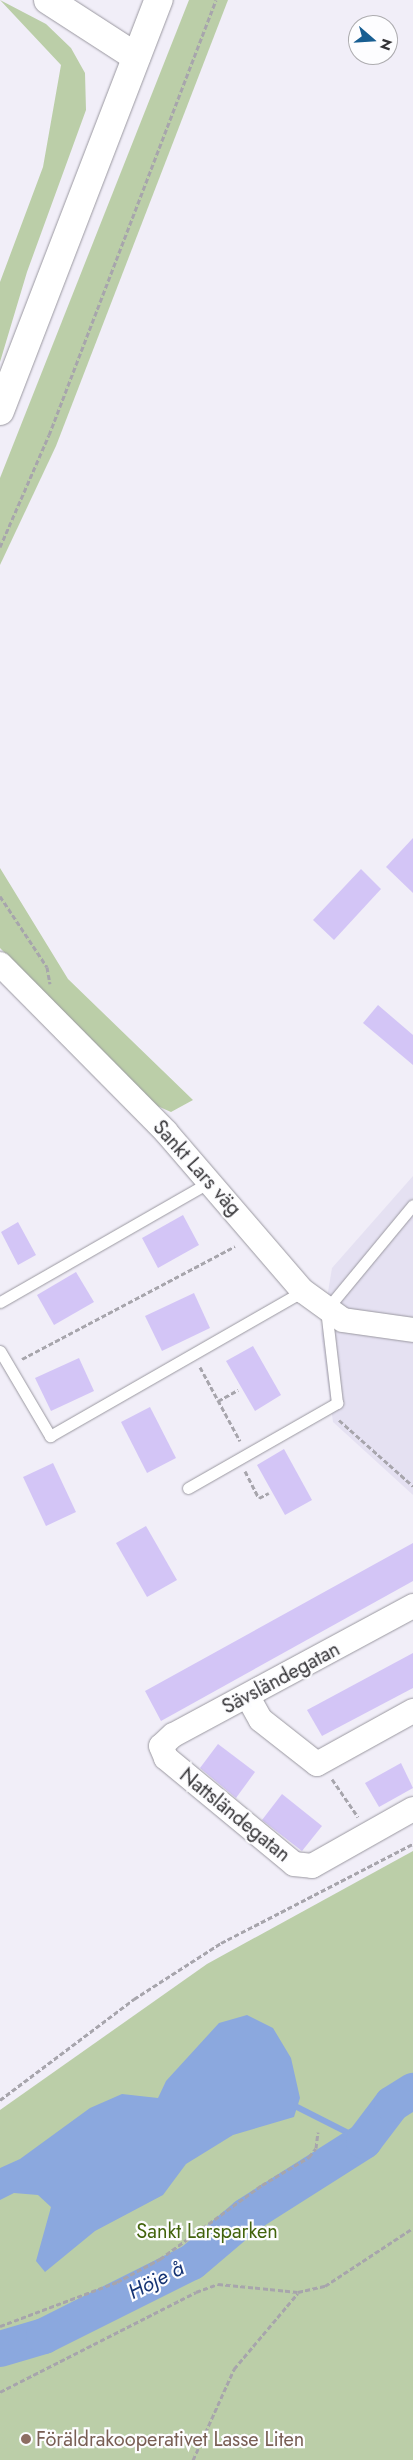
<!DOCTYPE html>
<meta charset="utf-8">
<style>
body{margin:0}
#map{position:relative;width:413px;height:2460px;overflow:hidden;background:#f1eef8;font-family:Jost,sans-serif}
div>[style]{position:absolute}
.built>*{inset:0;background:#e5e1f2}
.green>*{inset:0;background:#bbcea8}
.water>*{inset:0;background:#8ba8de}
.stream>*{height:6px;margin:-3px;padding:0 3px;transform-origin:3px;border-radius:3px;background:#8ba8de}
.river>*{height:36px;margin:-18px;padding:0 18px;transform-origin:18px;border-radius:18px;background:#8ba8de}
.building>*{inset:0;background:#d3c5f6}
.path>*{height:3px;margin-top:-1.5px;transform-origin:0;background:repeating-linear-gradient(90deg,#a7a5ac 0 5px,transparent 0 7.5px)}
.roads{filter:drop-shadow(0 0 1px #9a98a0) drop-shadow(0 0 1px #9a98a0)}
.service>*{height:11px;margin:-5.5px;padding:0 5.5px;transform-origin:5.5px;border-radius:5.5px;background:#fff}
.minor>*{height:24px;margin:-12px;padding:0 12px;transform-origin:12px;border-radius:12px;background:#fff}
.secondary>*{height:28px;margin:-14px;padding:0 14px;transform-origin:14px;border-radius:14px;background:#fff}
.dots>*{width:14px;height:14px;translate:-50% -50%;box-sizing:border-box;border:2px solid #fdfdff;border-radius:50%}
span{translate:-50% -50%;white-space:nowrap;text-align:center;line-height:1.15;-webkit-text-stroke:4.5px #fdfdff;paint-order:stroke}
.street-label{font-size:20px;color:#343336}
.park-label{font-size:20px;color:#42630c}
.education-label{font-size:20px;color:#785e54}
.left{translate:0 -50%;text-align:left}
.water-label{font-size:21px;color:#163474;font-style:italic}
.north{position:absolute;left:348px;top:15px;width:50px;height:50px;box-sizing:border-box;background:#fdfdff;border:1px solid #adacaf;border-radius:50%;rotate:109deg;font-size:14px;font-weight:700;line-height:20px;text-align:center;color:#343336}
.north::after{content:'';display:block;margin:auto;width:18px;height:22px;background:#185e92;clip-path:polygon(50% 0,100% 100%,50% 72%,0 100%)}
</style>
<div id="map">
<div class="built">
<i style="clip-path:polygon(413px 1176px,413px 1495px,333px 1422px,321px 1334px,332px 1268px)"></i>
</div>
<div class="green">
<i style="clip-path:polygon(0 0,46px 24px,71px 48px,85px 73px,86px 110px,27px 272px,0 362px,0 282px,43px 167px,61px 65px)"></i>
<i style="clip-path:polygon(189px 0,228px 0,56px 446px,0 565px,0 478px)"></i>
<i style="clip-path:polygon(0 868px,68px 979px,193px 1100px,171px 1112px,155px 1105px,0 948px)"></i>
<i style="clip-path:polygon(413px 1851px,413px 2460px,0 2460px,0 2110px,207px 1964px)"></i>
</div>
<div class="water">
<i style="clip-path:polygon(247px 2015px,273px 2028px,291px 2058px,300px 2098px,294px 2117px,233px 2135px,186px 2164px,163px 2195px,95px 2231px,45px 2272px,36px 2261px,51px 2207px,38px 2195px,14px 2193px,0 2200px,0 2168px,20px 2159px,90px 2108px,122px 2094px,158px 2098px,166px 2081px,219px 2023px)"></i>
</div>
<div class="stream">
<i style="left:297px;top:2107px;width:75px;rotate:26.9deg"></i>
</div>
<div class="river">
<i style="left:0;top:2349px;width:46px;rotate:-16.5deg"></i>
<i style="left:44px;top:2336px;width:165px;rotate:-26.6deg"></i>
<i style="left:192px;top:2262px;width:71px;rotate:-40.4deg"></i>
<i style="left:246px;top:2216px;width:140px;rotate:-32.4deg"></i>
<i style="left:364px;top:2141px;width:46px;rotate:-52.9deg"></i>
<i style="left:392px;top:2104px;width:25px;rotate:-32deg"></i>
</div>
<div class="building">
<i style="clip-path:polygon(413px 838px,413px 893px,386px 867px)"></i>
<i style="clip-path:polygon(361px 869px,381px 889px,334px 940px,313px 920px)"></i>
<i style="clip-path:polygon(378px 1005px,413px 1035px,413px 1065px,363px 1023px)"></i>
<i style="clip-path:polygon(183px 1215px,199px 1245px,158px 1268px,142px 1238px)"></i>
<i style="clip-path:polygon(18px 1222px,36px 1255px,18px 1265px,1px 1232px)"></i>
<i style="clip-path:polygon(76px 1272px,94px 1302px,54px 1325px,37px 1295px)"></i>
<i style="clip-path:polygon(194px 1293px,210px 1328px,162px 1351px,145px 1316px)"></i>
<i style="clip-path:polygon(253px 1346px,281px 1395px,255px 1411px,226px 1361px)"></i>
<i style="clip-path:polygon(79px 1358px,94px 1391px,51px 1411px,35px 1378px)"></i>
<i style="clip-path:polygon(150px 1407px,176px 1458px,147px 1473px,121px 1422px)"></i>
<i style="clip-path:polygon(284px 1449px,312px 1500px,285px 1515px,257px 1465px)"></i>
<i style="clip-path:polygon(53px 1463px,76px 1512px,46px 1526px,23px 1477px)"></i>
<i style="clip-path:polygon(146px 1526px,177px 1580px,147px 1597px,116px 1543px)"></i>
<i style="clip-path:polygon(413px 1543px,413px 1581px,161px 1721px,145px 1691px)"></i>
<i style="clip-path:polygon(413px 1653px,413px 1688px,322px 1736px,307px 1710px)"></i>
<i style="clip-path:polygon(218px 1744px,255px 1772px,236px 1798px,200px 1768px)"></i>
<i style="clip-path:polygon(401px 1763px,413px 1788px,379px 1807px,365px 1783px)"></i>
<i style="clip-path:polygon(282px 1794px,322px 1826px,302px 1851px,262px 1820px)"></i>
</div>
<div class="path">
<i style="left:0;top:547px;width:122px;rotate:-66.4deg"></i>
<i style="left:49px;top:435px;width:466px;rotate:-69deg"></i>
<i style="left:0;top:896px;width:85px;rotate:56.5deg"></i>
<i style="left:47px;top:967px;width:17px;rotate:80deg"></i>
<i style="left:22px;top:1359px;width:241px;rotate:-27.9deg"></i>
<i style="left:200px;top:1367px;width:84px;rotate:61.6deg"></i>
<i style="left:218px;top:1401px;width:23px;rotate:-29deg"></i>
<i style="left:339px;top:1420px;width:99px;rotate:41.7deg"></i>
<i style="left:245px;top:1471px;width:30px;rotate:63deg"></i>
<i style="left:259px;top:1498px;width:11px;rotate:-27deg"></i>
<i style="left:332px;top:1779px;width:46px;rotate:55.6deg"></i>
<i style="left:0;top:2100px;width:168px;rotate:-37deg"></i>
<i style="left:134px;top:1999px;width:103px;rotate:-32.8deg"></i>
<i style="left:221px;top:1943px;width:216px;rotate:-27.3deg"></i>
<i style="left:0;top:2326px;width:125px;rotate:-20.6deg"></i>
<i style="left:117px;top:2282px;width:49px;rotate:-28.1deg"></i>
<i style="left:160px;top:2259px;width:126px;rotate:-36deg"></i>
<i style="left:262px;top:2185px;width:55px;rotate:-30.8deg"></i>
<i style="left:309px;top:2157px;width:11px;rotate:-52deg"></i>
<i style="left:316px;top:2148px;width:16px;rotate:-83deg"></i>
<i style="left:0;top:2392px;width:220px;rotate:-27deg"></i>
<i style="left:196px;top:2292px;width:23px;rotate:-20deg"></i>
<i style="left:218px;top:2284px;width:80px;rotate:5.7deg"></i>
<i style="left:298px;top:2292px;width:28px;rotate:-13deg"></i>
<i style="left:325px;top:2286px;width:105px;rotate:-33.4deg"></i>
<i style="left:193px;top:2460px;width:100px;rotate:-65.7deg"></i>
<i style="left:234px;top:2369px;width:99px;rotate:-49.9deg"></i>
</div>
<div class="roads">
<div class="service">
<i style="left:0;top:1302px;width:243px;rotate:-29.8deg"></i>
<i style="left:0;top:1351px;width:99px;rotate:59.5deg"></i>
<i style="left:50px;top:1436px;width:292px;rotate:-29.8deg"></i>
<i style="left:188px;top:1488px;width:172px;rotate:-29.7deg"></i>
<i style="left:337px;top:1403px;width:94px;rotate:-96.7deg"></i>
<i style="left:326px;top:1310px;width:136px;rotate:-50.4deg"></i>
</div>
<div class="minor">
<i style="left:0;top:964px;width:236px;rotate:45.3deg"></i>
<i style="left:166px;top:1132px;width:210px;rotate:49.3deg"></i>
<i style="left:303px;top:1291px;width:49px;rotate:35.9deg"></i>
<i style="left:343px;top:1320px;width:71px;rotate:8.1deg"></i>
<i style="left:413px;top:1606px;width:272px;rotate:151.7deg"></i>
<i style="left:173px;top:1735px;width:16px;rotate:137deg"></i>
<i style="left:161px;top:1746px;width:13px;rotate:67deg"></i>
<i style="left:166px;top:1758px;width:166px;rotate:39.6deg"></i>
<i style="left:294px;top:1864px;width:18px;rotate:6deg"></i>
<i style="left:312px;top:1866px;width:116px;rotate:-29.4deg"></i>
<i style="left:248px;top:1697px;width:26px;rotate:61deg"></i>
<i style="left:261px;top:1720px;width:71px;rotate:38.2deg"></i>
<i style="left:317px;top:1764px;width:110px;rotate:-28.9deg"></i>
</div>
<div class="secondary">
<i style="left:48px;top:0;width:105px;rotate:32.9deg"></i>
<i style="left:0;top:411px;width:441px;rotate:-68.9deg"></i>
</div>
</div>
<div class="dots">
<i style="left:26px;top:2439px;background:#8d6e63"></i>
</div>
<div class="street-label">
<span style="left:197px;top:1168px;rotate:48deg">Sankt Lars väg</span>
<span style="left:281px;top:1678px;rotate:-28deg">Sävsländegatan</span>
<span style="left:235px;top:1815px;rotate:39deg">Nattsländegatan</span>
</div>
<div class="park-label">
<span style="left:207px;top:2231px">Sankt Larsparken</span>
</div>
<div class="education-label">
<span class="left" style="left:36px;top:2439px">Föräldrakooperativet Lasse Liten</span>
</div>
<div class="water-label">
<span style="left:156px;top:2280px;rotate:-27deg">Höje å</span>
</div>
<div class="north">N</div>
</div>
